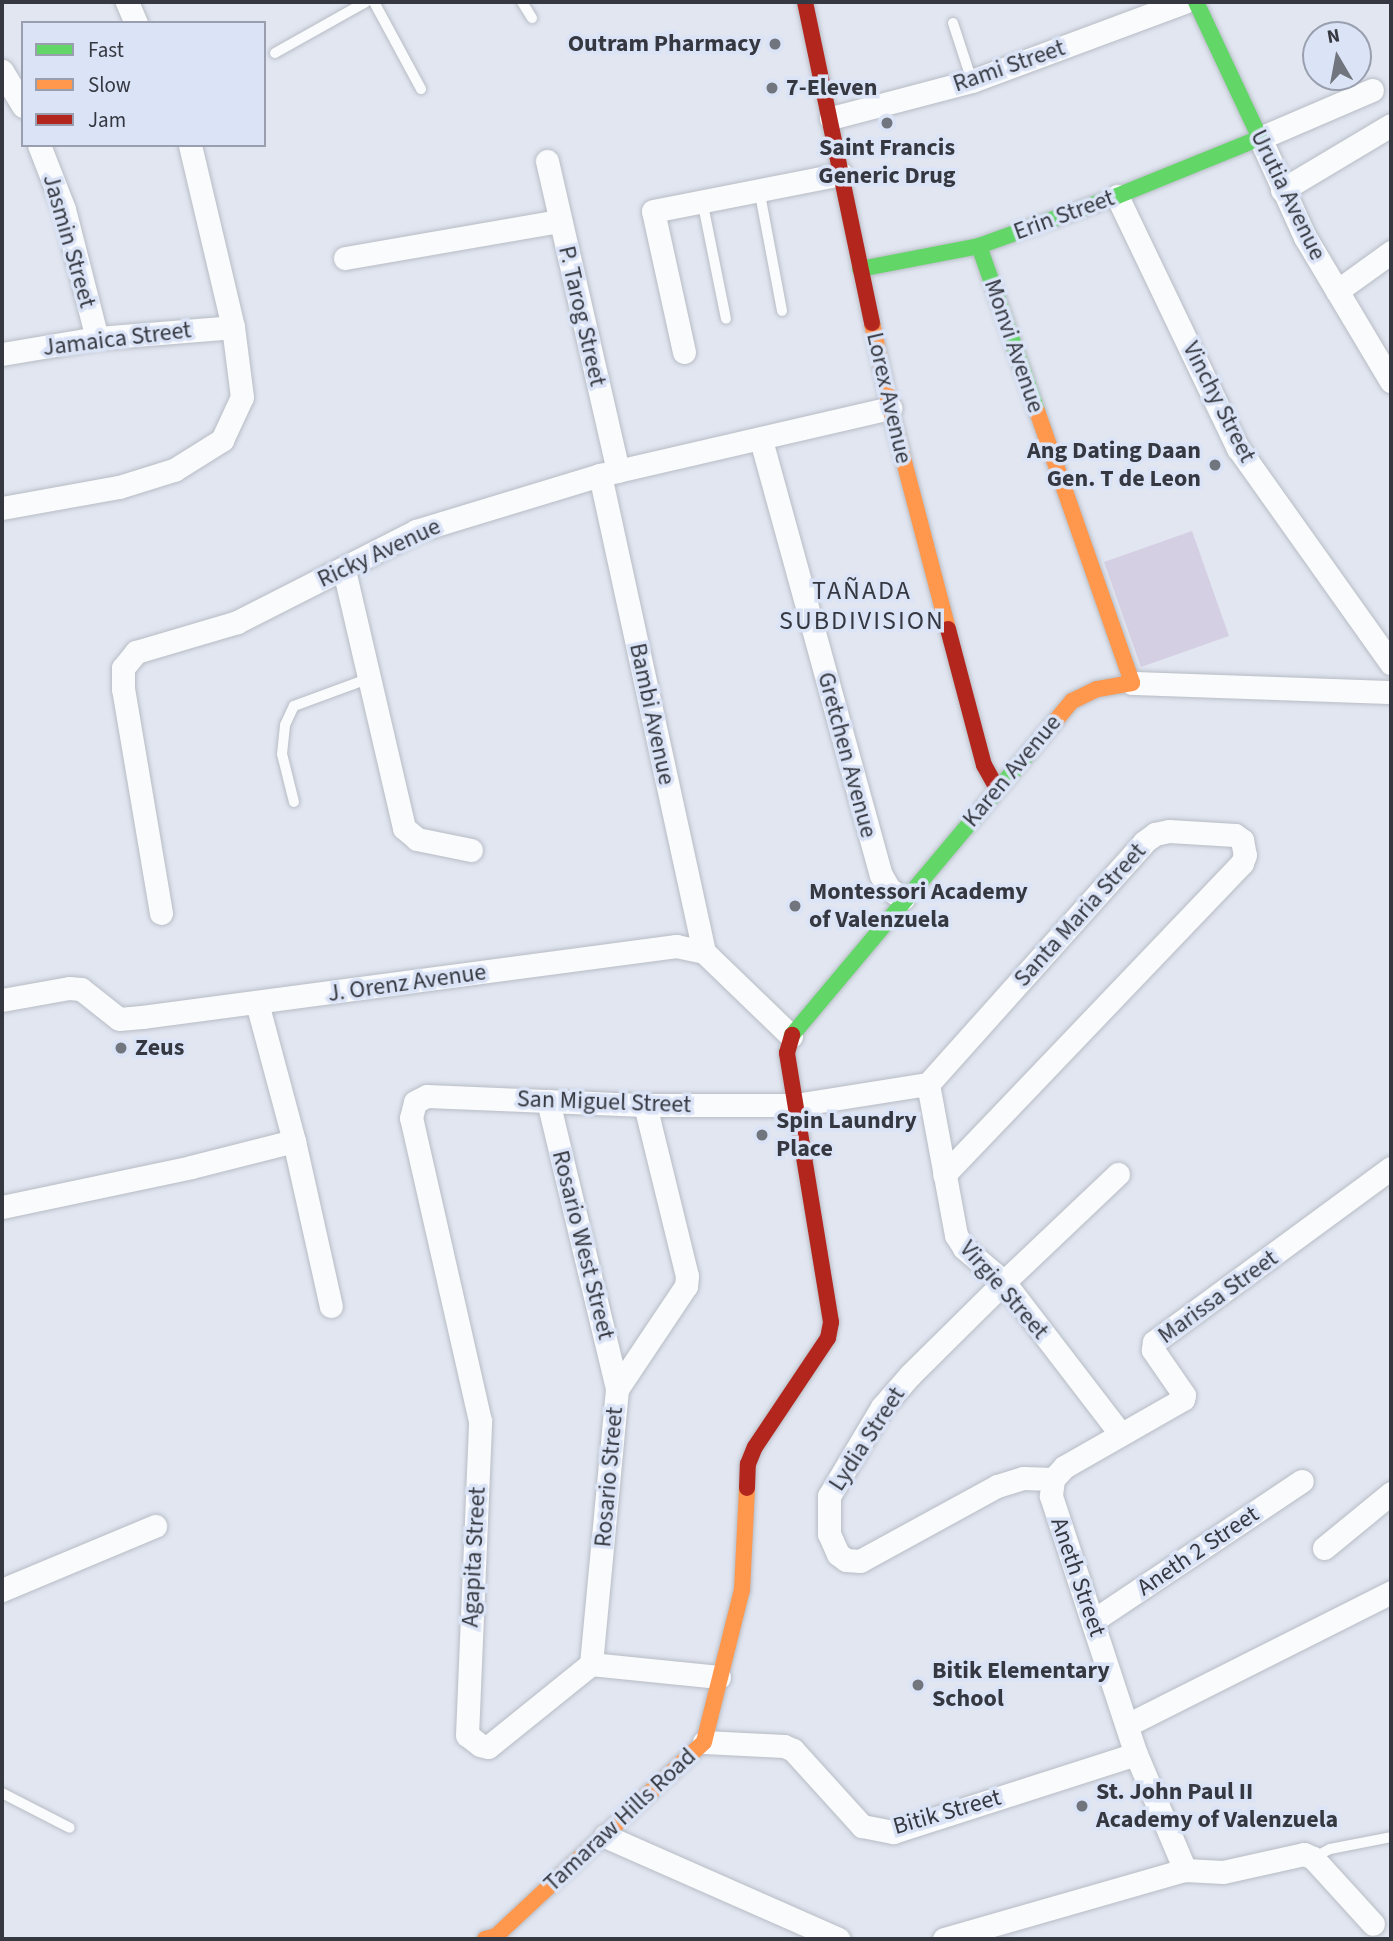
<!DOCTYPE html>
<meta charset="utf-8">
<style>
body{margin:0}
#map{position:relative;width:1393px;height:1941px;overflow:hidden;background:#e1e6f1;font-family:"Source Sans 3",sans-serif}
div>[style]{position:absolute}
.green>*{inset:0;background:#d5cfe3}
.roads{filter:drop-shadow(0 0 2px #b7bcc4) drop-shadow(0 0 2px #b7bcc4)}
.lane>*{height:10px;margin:-5px;padding:0 5px;transform-origin:5px;border-radius:5px;background:#fafbfd}
.street>*{height:23px;margin:-11.5px;padding:0 11.5px;transform-origin:11.5px;border-radius:11.5px;background:#fafbfd}
.fast>*{height:16px;margin:-8px;padding:0 8px;transform-origin:8px;border-radius:8px;background:#63d668}
.slow>*{height:16px;margin:-8px;padding:0 8px;transform-origin:8px;border-radius:8px;background:#ff974d}
.jam>*{height:16px;margin:-8px;padding:0 8px;transform-origin:8px;border-radius:8px;background:#b3261e}
.dots>*{width:19px;height:19px;translate:-50% -50%;box-sizing:border-box;border:4px solid #dbe4f7;border-radius:50%}
span{translate:-50% -50%;white-space:nowrap;text-align:center;line-height:1.15;-webkit-text-stroke:7px #dbe4f7;paint-order:stroke}
.poi-label{font-size:24px;color:#353840;font-weight:700}
.right{translate:-100% -50%;text-align:right}
.left{translate:0 -50%;text-align:left}
.street-label{font-size:24px;color:#353840}
.neighbourhood-label{font-size:26px;color:#353840;letter-spacing:2px}
.frame{position:absolute;inset:0;border:4px solid #353840;pointer-events:none}
.legend{position:absolute;left:21px;top:21px;width:245px;height:126px;box-sizing:border-box;background:#dbe4f7;border:2px solid #999fae;margin:0;padding:9px 12px;list-style:none;font-size:21px;color:#353840}
.legend li{display:flex;align-items:center;gap:14px;height:35px}
.legend b{width:35px;border:2px solid #999fae}
.north{position:absolute;left:1302px;top:21px;width:70px;height:70px;box-sizing:border-box;background:#dbe4f7;border:2px solid #999fae;border-radius:50%;rotate:350deg;font-size:19px;font-weight:700;line-height:28px;text-align:center;color:#353840}
.north::after{content:'';display:block;margin:auto;width:24px;height:32px;background:#71757e;clip-path:polygon(50% 0,100% 100%,50% 72%,0 100%)}
</style>
<div id="map">
<div class="green">
<i style="clip-path:polygon(1192px 531px,1229px 636px,1141px 667px,1104px 562px)"></i>
</div>
<div class="roads">
<div class="lane">
<i style="left:374px;top:2px;width:99px;rotate:61.6deg"></i>
<i style="left:522px;top:2px;width:19px;rotate:58deg"></i>
<i style="left:953px;top:23px;width:61px;rotate:71.9deg"></i>
<i style="left:275px;top:53px;width:104px;rotate:-29.3deg"></i>
<i style="left:759px;top:189px;width:124px;rotate:79.3deg"></i>
<i style="left:702px;top:200px;width:121px;rotate:78.6deg"></i>
<i style="left:294px;top:802px;width:49px;rotate:-104deg"></i>
<i style="left:282px;top:754px;width:29px;rotate:-84deg"></i>
<i style="left:285px;top:725px;width:21px;rotate:-65deg"></i>
<i style="left:294px;top:706px;width:81px;rotate:-20.2deg"></i>
<i style="left:2px;top:1793px;width:76px;rotate:27.2deg"></i>
<i style="left:1313px;top:1858px;width:19px;rotate:-28deg"></i>
<i style="left:1330px;top:1849px;width:62px;rotate:-11.1deg"></i>
</div>
<div class="street">
<i style="left:127px;top:2px;width:23px;rotate:67deg"></i>
<i style="left:2px;top:71px;width:41px;rotate:59deg"></i>
<i style="left:1372px;top:90px;width:122px;rotate:156.8deg"></i>
<i style="left:1260px;top:138px;width:109px;rotate:65.6deg"></i>
<i style="left:1305px;top:237px;width:168px;rotate:59.2deg"></i>
<i style="left:831px;top:118px;width:146px;rotate:-14.7deg"></i>
<i style="left:972px;top:81px;width:226px;rotate:-20.4deg"></i>
<i style="left:39px;top:145px;width:69px;rotate:68.7deg"></i>
<i style="left:64px;top:209px;width:133px;rotate:75.7deg"></i>
<i style="left:547px;top:161px;width:318px;rotate:77.1deg"></i>
<i style="left:1282px;top:190px;width:127px;rotate:-30.8deg"></i>
<i style="left:1117px;top:196px;width:280px;rotate:64.4deg"></i>
<i style="left:1238px;top:448px;width:264px;rotate:54.6deg"></i>
<i style="left:345px;top:258px;width:218px;rotate:-9.8deg"></i>
<i style="left:1337px;top:291px;width:67px;rotate:-35.8deg"></i>
<i style="left:684px;top:352px;width:144px;rotate:-102.4deg"></i>
<i style="left:653px;top:211px;width:192px;rotate:-11.1deg"></i>
<i style="left:2px;top:354px;width:96px;rotate:-9.6deg"></i>
<i style="left:97px;top:338px;width:136px;rotate:-4.6deg"></i>
<i style="left:761px;top:440px;width:451px;rotate:74.6deg"></i>
<i style="left:881px;top:875px;width:16px;rotate:60deg"></i>
<i style="left:889px;top:889px;width:17px;rotate:33deg"></i>
<i style="left:600px;top:475px;width:488px;rotate:77.7deg"></i>
<i style="left:2px;top:508px;width:119px;rotate:-10.2deg"></i>
<i style="left:119px;top:487px;width:58px;rotate:-17.2deg"></i>
<i style="left:174px;top:470px;width:57px;rotate:-32deg"></i>
<i style="left:222px;top:440px;width:47px;rotate:-65.1deg"></i>
<i style="left:242px;top:397px;width:71px;rotate:-97.3deg"></i>
<i style="left:233px;top:327px;width:187px;rotate:-103.3deg"></i>
<i style="left:344px;top:570px;width:265px;rotate:76.9deg"></i>
<i style="left:404px;top:828px;width:17px;rotate:40deg"></i>
<i style="left:417px;top:839px;width:55px;rotate:11.5deg"></i>
<i style="left:1132px;top:683px;width:259px;rotate:2deg"></i>
<i style="left:161px;top:913px;width:227px;rotate:-99.6deg"></i>
<i style="left:123px;top:689px;width:21px;rotate:-90deg"></i>
<i style="left:123px;top:668px;width:21px;rotate:-51deg"></i>
<i style="left:136px;top:652px;width:105px;rotate:-16.5deg"></i>
<i style="left:237px;top:622px;width:201px;rotate:-26.9deg"></i>
<i style="left:416px;top:531px;width:192px;rotate:-16.9deg"></i>
<i style="left:600px;top:475px;width:298px;rotate:-13deg"></i>
<i style="left:2px;top:1000px;width:68px;rotate:-10.2deg"></i>
<i style="left:69px;top:988px;width:12px;rotate:5deg"></i>
<i style="left:81px;top:989px;width:48px;rotate:38.3deg"></i>
<i style="left:119px;top:1019px;width:23px;rotate:-5deg"></i>
<i style="left:142px;top:1017px;width:539px;rotate:-7.57deg"></i>
<i style="left:676px;top:946px;width:29px;rotate:12deg"></i>
<i style="left:704px;top:952px;width:121px;rotate:44deg"></i>
<i style="left:928px;top:1084px;width:154px;rotate:79.5deg"></i>
<i style="left:956px;top:1235px;width:15px;rotate:58deg"></i>
<i style="left:964px;top:1248px;width:52px;rotate:40.4deg"></i>
<i style="left:1004px;top:1282px;width:190px;rotate:52.5deg"></i>
<i style="left:548px;top:1101px;width:296px;rotate:76.5deg"></i>
<i style="left:294px;top:1141px;width:169px;rotate:77.4deg"></i>
<i style="left:2px;top:1207px;width:193px;rotate:-11.9deg"></i>
<i style="left:191px;top:1167px;width:106px;rotate:-14.2deg"></i>
<i style="left:294px;top:1141px;width:143px;rotate:-105deg"></i>
<i style="left:1053px;top:1479px;width:30px;rotate:-178deg"></i>
<i style="left:1023px;top:1478px;width:27px;rotate:163deg"></i>
<i style="left:997px;top:1486px;width:156px;rotate:151.3deg"></i>
<i style="left:860px;top:1561px;width:14px;rotate:-176deg"></i>
<i style="left:846px;top:1560px;width:10px;rotate:-143deg"></i>
<i style="left:838px;top:1554px;width:22px;rotate:-114deg"></i>
<i style="left:829px;top:1534px;width:38px;rotate:-90deg"></i>
<i style="left:829px;top:1496px;width:104px;rotate:-59.2deg"></i>
<i style="left:882px;top:1407px;width:43px;rotate:-48.8deg"></i>
<i style="left:910px;top:1375px;width:132px;rotate:-44.7deg"></i>
<i style="left:1004px;top:1282px;width:157px;rotate:-43.5deg"></i>
<i style="left:1053px;top:1479px;width:16px;rotate:-47deg"></i>
<i style="left:1064px;top:1467px;width:137px;rotate:-29.7deg"></i>
<i style="left:1183px;top:1399px;width:4px;rotate:-76deg"></i>
<i style="left:1184px;top:1395px;width:55px;rotate:-124.6deg"></i>
<i style="left:1153px;top:1350px;width:8px;rotate:-83deg"></i>
<i style="left:1154px;top:1342px;width:294px;rotate:-36.3deg"></i>
<i style="left:1053px;top:1479px;width:17px;rotate:97deg"></i>
<i style="left:1051px;top:1496px;width:272px;rotate:71.8deg"></i>
<i style="left:1136px;top:1754px;width:126px;rotate:67.1deg"></i>
<i style="left:1324px;top:1548px;width:87px;rotate:-39.4deg"></i>
<i style="left:2px;top:1590px;width:166px;rotate:-22.7deg"></i>
<i style="left:1094px;top:1620px;width:250px;rotate:-33.8deg"></i>
<i style="left:591px;top:1664px;width:276px;rotate:-84.6deg"></i>
<i style="left:617px;top:1389px;width:124px;rotate:-56.2deg"></i>
<i style="left:686px;top:1286px;width:10px;rotate:-84deg"></i>
<i style="left:687px;top:1276px;width:176px;rotate:-103.8deg"></i>
<i style="left:719px;top:1677px;width:129px;rotate:-174.2deg"></i>
<i style="left:591px;top:1664px;width:132px;rotate:141.1deg"></i>
<i style="left:488px;top:1747px;width:8px;rotate:-166deg"></i>
<i style="left:480px;top:1745px;width:16px;rotate:-142deg"></i>
<i style="left:467px;top:1735px;width:314px;rotate:-87.6deg"></i>
<i style="left:480px;top:1421px;width:311px;rotate:-102.8deg"></i>
<i style="left:411px;top:1118px;width:16px;rotate:-76deg"></i>
<i style="left:415px;top:1102px;width:13px;rotate:-27deg"></i>
<i style="left:427px;top:1096px;width:218px;rotate:2.4deg"></i>
<i style="left:645px;top:1105px;width:150px"></i>
<i style="left:795px;top:1105px;width:135px;rotate:-9deg"></i>
<i style="left:928px;top:1084px;width:324px;rotate:-48.2deg"></i>
<i style="left:1144px;top:842px;width:14px;rotate:-36deg"></i>
<i style="left:1155px;top:834px;width:14px;rotate:-12deg"></i>
<i style="left:1169px;top:831px;width:66px;rotate:3.5deg"></i>
<i style="left:1235px;top:835px;width:9px;rotate:36deg"></i>
<i style="left:1242px;top:840px;width:15px;rotate:79deg"></i>
<i style="left:1245px;top:855px;width:9px;rotate:111deg"></i>
<i style="left:1242px;top:863px;width:431px;rotate:133.7deg"></i>
<i style="left:1127px;top:1725px;width:296px;rotate:-26.7deg"></i>
<i style="left:704px;top:1742px;width:80px;rotate:2.9deg"></i>
<i style="left:784px;top:1746px;width:10px;rotate:24deg"></i>
<i style="left:793px;top:1750px;width:103px;rotate:47.8deg"></i>
<i style="left:862px;top:1826px;width:32px;rotate:11deg"></i>
<i style="left:893px;top:1832px;width:255px;rotate:-17.8deg"></i>
<i style="left:605px;top:1836px;width:255px;rotate:23.8deg"></i>
<i style="left:944px;top:1939px;width:251px;rotate:-16deg"></i>
<i style="left:1185px;top:1870px;width:38px;rotate:3deg"></i>
<i style="left:1223px;top:1872px;width:83px;rotate:-12.5deg"></i>
<i style="left:1304px;top:1854px;width:10px;rotate:24deg"></i>
<i style="left:1313px;top:1858px;width:89px;rotate:47.7deg"></i>
</div>
<div class="fast">
<i style="left:979px;top:246px;width:175px;rotate:70.6deg"></i>
<i style="left:860px;top:269px;width:121px;rotate:-10.9deg"></i>
<i style="left:979px;top:246px;width:147px;rotate:-19.9deg"></i>
<i style="left:1117px;top:196px;width:154px;rotate:-22.1deg"></i>
<i style="left:1260px;top:138px;width:150px;rotate:-115.2deg"></i>
<i style="left:792px;top:1035px;width:389px;rotate:-50deg"></i>
</div>
<div class="slow">
<i style="left:872px;top:323px;width:87px;rotate:78deg"></i>
<i style="left:890px;top:408px;width:228px;rotate:75.3deg"></i>
<i style="left:1037px;top:411px;width:288px;rotate:70.7deg"></i>
<i style="left:1132px;top:683px;width:36px;rotate:170deg"></i>
<i style="left:1097px;top:689px;width:28px;rotate:154deg"></i>
<i style="left:1072px;top:701px;width:47px;rotate:129.8deg"></i>
<i style="left:485px;top:1939px;width:11px;rotate:-15deg"></i>
<i style="left:496px;top:1936px;width:284px;rotate:-43deg"></i>
<i style="left:704px;top:1742px;width:157px;rotate:-76deg"></i>
<i style="left:742px;top:1590px;width:102px;rotate:-87.2deg"></i>
</div>
<div class="jam">
<i style="left:805px;top:2px;width:328px;rotate:78.2deg"></i>
<i style="left:948px;top:629px;width:141px;rotate:75.2deg"></i>
<i style="left:984px;top:765px;width:26px;rotate:61deg"></i>
<i style="left:747px;top:1488px;width:24px;rotate:-88deg"></i>
<i style="left:748px;top:1464px;width:18px;rotate:-68deg"></i>
<i style="left:755px;top:1447px;width:131px;rotate:-56.2deg"></i>
<i style="left:828px;top:1338px;width:16px;rotate:-79deg"></i>
<i style="left:831px;top:1322px;width:273px;rotate:-99.3deg"></i>
<i style="left:787px;top:1053px;width:19px;rotate:-74deg"></i>
</div>
</div>
<div class="dots">
<i style="left:775px;top:44px;background:#71757e"></i>
<i style="left:772px;top:88px;background:#71757e"></i>
<i style="left:887px;top:123px;background:#71757e"></i>
<i style="left:1215px;top:465px;background:#71757e"></i>
<i style="left:795px;top:906px;background:#71757e"></i>
<i style="left:121px;top:1048px;background:#71757e"></i>
<i style="left:762px;top:1135px;background:#71757e"></i>
<i style="left:918px;top:1685px;background:#71757e"></i>
<i style="left:1082px;top:1806px;background:#71757e"></i>
</div>
<div class="poi-label">
<span class="right" style="left:761px;top:44px">Outram Pharmacy</span>
<span class="left" style="left:786px;top:88px">7-Eleven</span>
<span style="left:887px;top:162px">Saint Francis<br>Generic Drug</span>
<span class="right" style="left:1201px;top:465px">Ang Dating Daan<br>Gen. T de Leon</span>
<span class="left" style="left:809px;top:906px">Montessori Academy<br>of Valenzuela</span>
<span class="left" style="left:135px;top:1048px">Zeus</span>
<span class="left" style="left:776px;top:1135px">Spin Laundry<br>Place</span>
<span class="left" style="left:932px;top:1685px">Bitik Elementary<br>School</span>
<span class="left" style="left:1096px;top:1806px">St. John Paul II<br>Academy of Valenzuela</span>
</div>
<div class="street-label">
<span style="left:1009px;top:66px;rotate:-19deg">Rami Street</span>
<span style="left:1288px;top:195px;rotate:64deg">Urutia Avenue</span>
<span style="left:1064px;top:215px;rotate:-20deg">Erin Street</span>
<span style="left:69px;top:241px;rotate:74deg">Jasmin Street</span>
<span style="left:582px;top:316px;rotate:77deg">P. Tarog Street</span>
<span style="left:117px;top:339px;rotate:-7deg">Jamaica Street</span>
<span style="left:1014px;top:346px;rotate:71deg">Monvi Avenue</span>
<span style="left:889px;top:398px;rotate:77deg">Lorex Avenue</span>
<span style="left:1219px;top:402px;rotate:63deg">Vinchy Street</span>
<span style="left:379px;top:553px;rotate:-25deg">Ricky Avenue</span>
<span style="left:652px;top:714px;rotate:78deg">Bambi Avenue</span>
<span style="left:847px;top:755px;rotate:75deg">Gretchen Avenue</span>
<span style="left:1012px;top:771px;rotate:-50deg">Karen Avenue</span>
<span style="left:1080px;top:915px;rotate:-48deg">Santa Maria Street</span>
<span style="left:407px;top:983px;rotate:-8deg">J. Orenz Avenue</span>
<span style="left:604px;top:1102px;rotate:2deg">San Miguel Street</span>
<span style="left:583px;top:1245px;rotate:76deg">Rosario West Street</span>
<span style="left:1004px;top:1290px;rotate:49deg">Virgie Street</span>
<span style="left:1218px;top:1297px;rotate:-36deg">Marissa Street</span>
<span style="left:867px;top:1439px;rotate:-57deg">Lydia Street</span>
<span style="left:609px;top:1477px;rotate:-85deg">Rosario Street</span>
<span style="left:1198px;top:1551px;rotate:-34deg">Aneth 2 Street</span>
<span style="left:474px;top:1557px;rotate:-87deg">Agapita Street</span>
<span style="left:1078px;top:1577px;rotate:71deg">Aneth Street</span>
<span style="left:947px;top:1812px;rotate:-16deg">Bitik Street</span>
<span style="left:620px;top:1820px;rotate:-43deg">Tamaraw Hills Road</span>
</div>
<div class="neighbourhood-label">
<span style="left:862px;top:606px">TAÑADA<br>SUBDIVISION</span>
</div>
<div class="frame"></div>
<ul class="legend">
<li><b style="height:9px;background:#63d668"></b>Fast</li>
<li><b style="height:9px;background:#ff974d"></b>Slow</li>
<li><b style="height:9px;background:#b3261e"></b>Jam</li>
</ul>
<div class="north">N</div>
</div>
